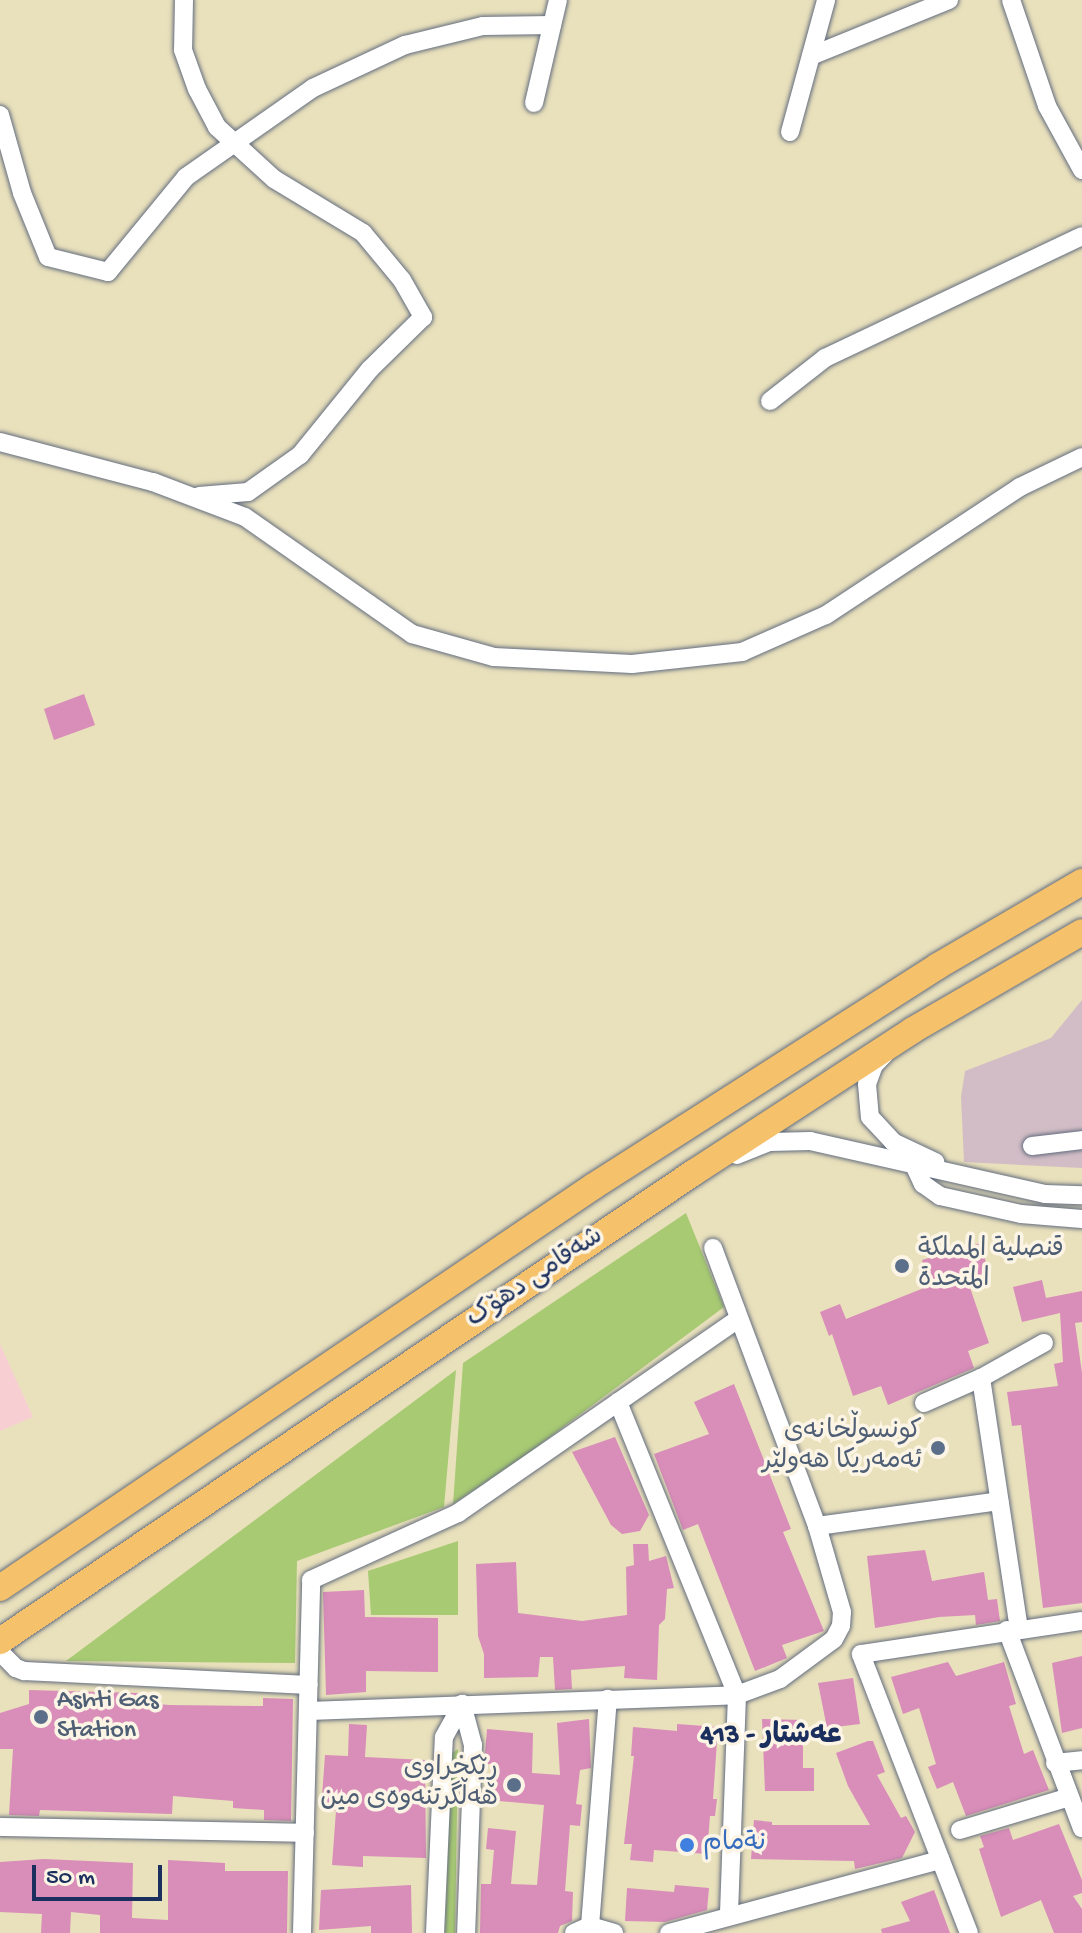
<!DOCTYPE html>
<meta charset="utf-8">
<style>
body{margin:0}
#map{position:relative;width:1082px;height:1933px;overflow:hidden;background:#e9e0bc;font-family:"Gochi Hand","Playpen Sans Arabic",sans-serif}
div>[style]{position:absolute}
.built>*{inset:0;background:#f7cfd2}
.industrial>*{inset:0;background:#d2bdc6}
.green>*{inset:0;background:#a8ca73}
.building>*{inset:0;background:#d98db9}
.roads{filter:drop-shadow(0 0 2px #636d7f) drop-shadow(0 0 2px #636d7f)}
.minor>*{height:18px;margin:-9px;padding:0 9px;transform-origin:9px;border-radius:9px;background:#fff}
.highway>*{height:26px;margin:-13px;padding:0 13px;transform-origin:13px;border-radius:13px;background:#f5c16b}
.dots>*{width:22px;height:22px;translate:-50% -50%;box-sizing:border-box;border:4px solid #fcf5e5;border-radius:50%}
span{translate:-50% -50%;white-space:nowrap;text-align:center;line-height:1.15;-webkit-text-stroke:7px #fcf5e5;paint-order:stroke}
.service-label{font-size:26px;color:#4e5e75}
.left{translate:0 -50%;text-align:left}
.right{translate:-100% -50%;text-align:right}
.street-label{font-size:26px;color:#1b2f5e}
.shop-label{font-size:26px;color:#366cbe}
.neighbourhood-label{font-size:28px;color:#1b2f5e;font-weight:700}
.scale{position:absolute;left:32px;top:1865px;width:130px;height:36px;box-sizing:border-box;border:4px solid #1b2f5e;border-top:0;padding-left:10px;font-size:24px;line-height:28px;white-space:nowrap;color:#1b2f5e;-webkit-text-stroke:6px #fcf5e5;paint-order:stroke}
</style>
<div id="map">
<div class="built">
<i style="clip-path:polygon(0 1344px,33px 1417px,0 1431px)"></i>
</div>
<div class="industrial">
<i style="clip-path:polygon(1082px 1000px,1082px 1168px,964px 1162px,961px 1097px,965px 1071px,1051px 1038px)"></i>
</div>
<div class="green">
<i style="clip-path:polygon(686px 1213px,724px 1307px,527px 1454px,453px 1504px,463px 1363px)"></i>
<i style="clip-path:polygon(456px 1370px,444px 1507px,297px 1561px,295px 1663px,66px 1661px)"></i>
<i style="clip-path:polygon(458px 1541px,458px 1615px,371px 1615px,368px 1571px)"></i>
<i style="clip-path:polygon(458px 1749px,455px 1933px,445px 1933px,452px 1753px)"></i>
</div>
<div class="building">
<i style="clip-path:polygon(84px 694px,95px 725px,54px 740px,44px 709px)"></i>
<i style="clip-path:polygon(980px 1243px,989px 1272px,967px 1279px,989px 1343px,968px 1351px,974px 1368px,888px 1405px,881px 1386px,853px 1396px,832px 1334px,829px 1336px,820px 1312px,840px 1304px,846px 1319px,929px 1286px,922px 1260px)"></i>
<i style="clip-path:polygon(1042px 1280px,1046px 1298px,1082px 1291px,1082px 1322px,1075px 1323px,1082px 1373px,1082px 1603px,1043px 1608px,1021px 1425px,1012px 1426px,1007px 1392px,1058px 1386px,1054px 1364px,1063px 1362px,1060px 1313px,1022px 1322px,1013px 1287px)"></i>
<i style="clip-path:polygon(734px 1384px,791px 1529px,783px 1532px,824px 1631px,782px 1645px,787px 1658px,755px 1671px,698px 1524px,683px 1530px,654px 1454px,709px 1434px,694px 1402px)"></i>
<i style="clip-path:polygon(615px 1437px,649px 1515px,640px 1531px,622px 1534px,611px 1525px,572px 1452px)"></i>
<i style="clip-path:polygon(633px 1544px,648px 1544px,649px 1561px,666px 1556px,674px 1588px,667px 1589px,665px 1619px,659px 1625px,657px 1680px,624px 1678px,625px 1666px,571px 1670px,572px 1689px,555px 1690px,553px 1657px,540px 1657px,538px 1677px,484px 1678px,484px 1654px,478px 1636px,476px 1564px,516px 1562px,518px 1613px,582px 1621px,627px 1615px,626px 1567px,634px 1565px)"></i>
<i style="clip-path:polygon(925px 1550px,932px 1581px,984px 1572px,988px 1600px,997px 1599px,1000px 1621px,976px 1625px,975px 1615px,939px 1617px,875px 1628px,867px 1556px)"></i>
<i style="clip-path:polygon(364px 1590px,365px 1617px,438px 1618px,438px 1672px,366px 1671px,366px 1692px,326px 1695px,323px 1592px)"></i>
<i style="clip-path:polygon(1082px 1656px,1082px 1728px,1062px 1733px,1052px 1663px)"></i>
<i style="clip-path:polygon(948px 1662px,956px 1676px,1004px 1662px,1016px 1704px,1009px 1706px,1024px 1754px,1033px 1750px,1049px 1790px,966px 1816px,953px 1782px,937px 1789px,928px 1767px,936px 1764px,919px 1708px,903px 1714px,891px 1677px)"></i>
<i style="clip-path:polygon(853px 1678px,860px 1724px,827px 1728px,818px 1683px)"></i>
<i style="clip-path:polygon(29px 1690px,138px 1693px,137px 1702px,169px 1705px,263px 1706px,263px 1698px,293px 1699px,291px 1821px,264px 1820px,264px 1810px,233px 1808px,233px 1801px,173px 1796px,172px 1814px,40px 1810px,39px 1816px,9px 1815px,13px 1749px,0 1749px,0 1713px,29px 1704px)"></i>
<i style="clip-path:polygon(589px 1719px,591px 1768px,580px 1770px,576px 1804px,582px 1805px,580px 1826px,570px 1825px,565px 1891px,573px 1892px,572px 1921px,560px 1926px,558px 1933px,480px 1933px,481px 1884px,491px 1884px,494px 1850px,486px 1849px,488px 1828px,516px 1831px,511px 1884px,537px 1885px,544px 1805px,488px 1800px,491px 1764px,484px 1764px,487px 1729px,533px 1733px,532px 1773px,560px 1775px,557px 1723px)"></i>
<i style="clip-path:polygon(762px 1719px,803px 1720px,803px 1768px,814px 1768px,814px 1791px,765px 1791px)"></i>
<i style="clip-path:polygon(349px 1724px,367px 1725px,365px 1757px,425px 1760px,426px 1858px,363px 1856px,363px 1867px,332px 1865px,336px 1811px,321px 1810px,325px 1755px,348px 1756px)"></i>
<i style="clip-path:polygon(677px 1724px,718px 1727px,713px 1799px,717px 1799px,715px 1816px,710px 1816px,707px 1854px,654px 1850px,653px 1862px,630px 1860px,632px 1844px,624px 1844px,634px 1756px,631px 1756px,633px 1727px,677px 1731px)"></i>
<i style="clip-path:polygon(868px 1741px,873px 1741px,885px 1772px,877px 1775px,901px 1818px,906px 1816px,915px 1832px,902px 1858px,855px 1869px,854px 1861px,751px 1859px,754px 1820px,772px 1822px,772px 1825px,870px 1825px,848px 1786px,836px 1753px)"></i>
<i style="clip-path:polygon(1059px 1824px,1082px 1880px,1082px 1893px,1073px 1896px,1082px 1909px,1082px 1933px,1054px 1933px,1041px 1900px,1001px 1917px,979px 1849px,984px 1847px,980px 1836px,1009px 1828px,1013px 1840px)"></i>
<i style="clip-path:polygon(44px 1859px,133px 1863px,132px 1918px,168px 1920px,168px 1860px,225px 1863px,225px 1871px,288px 1871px,287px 1933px,100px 1933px,100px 1915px,71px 1912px,70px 1933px,41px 1933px,42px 1914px,0 1912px,0 1862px)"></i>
<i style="clip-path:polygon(411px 1885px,412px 1933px,371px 1933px,371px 1926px,319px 1930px,321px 1890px)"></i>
<i style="clip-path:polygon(675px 1885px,709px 1888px,707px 1910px,665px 1922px,625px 1921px,627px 1888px,674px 1892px)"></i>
<i style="clip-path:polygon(934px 1890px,950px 1933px,882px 1933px,881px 1929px,910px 1921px,901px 1902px)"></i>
</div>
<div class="roads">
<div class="minor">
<i style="left:184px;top:0;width:50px;rotate:91.1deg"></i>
<i style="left:183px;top:50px;width:41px;rotate:70.3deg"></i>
<i style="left:197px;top:89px;width:43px;rotate:62.2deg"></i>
<i style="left:217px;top:127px;width:77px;rotate:42.4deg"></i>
<i style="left:274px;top:179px;width:104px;rotate:31.2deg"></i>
<i style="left:363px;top:233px;width:61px;rotate:50.3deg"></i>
<i style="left:402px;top:280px;width:43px;rotate:60.4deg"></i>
<i style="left:423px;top:317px;width:74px;rotate:135.5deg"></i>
<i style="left:370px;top:369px;width:111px;rotate:129.1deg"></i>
<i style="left:300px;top:455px;width:64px;rotate:144.6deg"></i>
<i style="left:248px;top:492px;width:49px;rotate:175.3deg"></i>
<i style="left:1011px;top:0;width:112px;rotate:71.2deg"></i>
<i style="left:1047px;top:106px;width:73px;rotate:61.3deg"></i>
<i style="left:811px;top:56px;width:149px;rotate:-22.1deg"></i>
<i style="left:534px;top:103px;width:106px;rotate:-76.9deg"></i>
<i style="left:0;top:115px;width:81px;rotate:74.2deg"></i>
<i style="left:22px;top:193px;width:69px;rotate:67.9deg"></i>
<i style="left:48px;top:257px;width:62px;rotate:14deg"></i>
<i style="left:108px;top:272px;width:123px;rotate:-50.6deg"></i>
<i style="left:186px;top:177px;width:155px;rotate:-35deg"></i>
<i style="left:313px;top:88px;width:102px;rotate:-25.1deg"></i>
<i style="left:405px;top:45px;width:80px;rotate:-13.7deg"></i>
<i style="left:483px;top:26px;width:69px;rotate:-0.8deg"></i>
<i style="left:790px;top:132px;width:137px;rotate:-74.7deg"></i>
<i style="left:770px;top:401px;width:70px;rotate:-38deg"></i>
<i style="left:825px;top:358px;width:284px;rotate:-25.4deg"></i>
<i style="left:0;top:442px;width:158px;rotate:14.7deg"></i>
<i style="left:153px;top:482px;width:98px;rotate:20.8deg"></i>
<i style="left:245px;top:517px;width:204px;rotate:35deg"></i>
<i style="left:412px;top:634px;width:85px;rotate:15.7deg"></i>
<i style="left:494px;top:657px;width:138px;rotate:2.9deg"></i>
<i style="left:632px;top:664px;width:111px;rotate:-6.2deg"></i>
<i style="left:742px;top:652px;width:92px;rotate:-23.8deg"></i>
<i style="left:826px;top:615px;width:232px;rotate:-33.4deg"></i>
<i style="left:1020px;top:487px;width:69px;rotate:-25.8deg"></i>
<i style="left:885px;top:1054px;width:16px;rotate:135deg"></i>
<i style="left:874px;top:1065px;width:20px;rotate:110deg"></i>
<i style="left:867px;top:1084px;width:33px;rotate:85deg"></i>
<i style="left:870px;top:1117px;width:34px;rotate:47deg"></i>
<i style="left:893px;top:1142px;width:47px;rotate:25.5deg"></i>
<i style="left:1032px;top:1146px;width:50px;rotate:-6.8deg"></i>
<i style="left:737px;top:1155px;width:35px;rotate:-22deg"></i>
<i style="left:770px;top:1142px;width:40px;rotate:-1.4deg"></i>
<i style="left:810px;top:1141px;width:241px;rotate:12.7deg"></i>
<i style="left:1045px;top:1194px;width:37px;rotate:2deg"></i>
<i style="left:914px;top:1165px;width:21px;rotate:65deg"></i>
<i style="left:923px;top:1184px;width:21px;rotate:35deg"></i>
<i style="left:940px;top:1196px;width:83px;rotate:12.5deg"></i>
<i style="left:1021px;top:1214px;width:61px;rotate:4.7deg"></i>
<i style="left:981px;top:1378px;width:254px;rotate:81.4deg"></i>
<i style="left:618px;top:1402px;width:316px;rotate:67.9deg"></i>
<i style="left:737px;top:1695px;width:221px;rotate:92.1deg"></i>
<i style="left:924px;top:1403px;width:62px;rotate:-23.7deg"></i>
<i style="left:981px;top:1378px;width:72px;rotate:-29.1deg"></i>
<i style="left:817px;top:1526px;width:184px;rotate:-7.8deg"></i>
<i style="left:1007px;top:1630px;width:212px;rotate:69.3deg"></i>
<i style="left:0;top:1652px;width:23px;rotate:45deg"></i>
<i style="left:16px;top:1668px;width:9px;rotate:21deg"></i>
<i style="left:24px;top:1671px;width:285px;rotate:2.8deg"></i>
<i style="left:462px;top:1704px;width:42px;rotate:75deg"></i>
<i style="left:473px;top:1745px;width:188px;rotate:92.1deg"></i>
<i style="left:309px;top:1711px;width:428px;rotate:-2.1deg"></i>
<i style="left:737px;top:1695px;width:46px;rotate:-20.4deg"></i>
<i style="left:780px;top:1679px;width:67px;rotate:-36.5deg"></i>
<i style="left:834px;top:1639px;width:15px;rotate:-62deg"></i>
<i style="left:841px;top:1626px;width:14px;rotate:-86deg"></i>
<i style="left:842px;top:1612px;width:90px;rotate:-106.2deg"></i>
<i style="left:817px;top:1526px;width:297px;rotate:-110.5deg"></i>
<i style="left:1055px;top:1763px;width:27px;rotate:-6deg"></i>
<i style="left:0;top:1827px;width:305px;rotate:1.1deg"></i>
<i style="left:960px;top:1830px;width:114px;rotate:-16.8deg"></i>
<i style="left:590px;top:1926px;width:228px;rotate:-85.5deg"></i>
<i style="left:302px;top:1933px;width:353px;rotate:-88.5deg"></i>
<i style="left:311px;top:1580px;width:162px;rotate:-24.5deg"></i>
<i style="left:458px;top:1513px;width:341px;rotate:-34.7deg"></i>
<i style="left:435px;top:1933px;width:196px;rotate:-87.4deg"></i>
<i style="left:444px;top:1737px;width:38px;rotate:-61deg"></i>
<i style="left:574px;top:1933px;width:17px;rotate:-24deg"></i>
<i style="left:590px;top:1926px;width:25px;rotate:16deg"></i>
<i style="left:669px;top:1933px;width:281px;rotate:-15.1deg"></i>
<i style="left:969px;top:1933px;width:299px;rotate:-111.2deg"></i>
<i style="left:861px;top:1654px;width:223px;rotate:-8.5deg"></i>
</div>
<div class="highway">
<i style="left:0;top:1588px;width:717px;rotate:-34.09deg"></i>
<i style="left:594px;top:1186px;width:408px;rotate:-32.6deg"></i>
<i style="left:938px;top:966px;width:167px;rotate:-30.3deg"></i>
<i style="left:0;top:1641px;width:836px;rotate:-34.03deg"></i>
<i style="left:693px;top:1173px;width:262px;rotate:-33deg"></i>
<i style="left:913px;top:1030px;width:195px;rotate:-30.1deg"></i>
</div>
</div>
<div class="dots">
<i style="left:902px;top:1266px;background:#5c6f8a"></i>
<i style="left:938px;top:1448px;background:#5c6f8a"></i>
<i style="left:41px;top:1717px;background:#5c6f8a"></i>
<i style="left:514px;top:1785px;background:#5c6f8a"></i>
<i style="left:687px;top:1845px;background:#3f7fe0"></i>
</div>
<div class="service-label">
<span class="left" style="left:918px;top:1266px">قنصلية المملكة<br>المتحدة</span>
<span class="right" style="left:922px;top:1448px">کونسوڵخانەی<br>ئەمەریکا هەولێر</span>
<span class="left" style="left:57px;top:1717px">Ashti Gas<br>Station</span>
<span class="right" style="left:498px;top:1785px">ڕێکخراوی<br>هەڵگرتنەوەی مین</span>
</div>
<div class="street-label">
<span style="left:536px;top:1279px;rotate:-34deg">شەقامی دهۆک</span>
</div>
<div class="shop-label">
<span class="left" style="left:703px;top:1845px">نةمام</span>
</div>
<div class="neighbourhood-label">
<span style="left:771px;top:1737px">عه‌شتار - 413</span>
</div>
<div class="scale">50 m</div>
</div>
